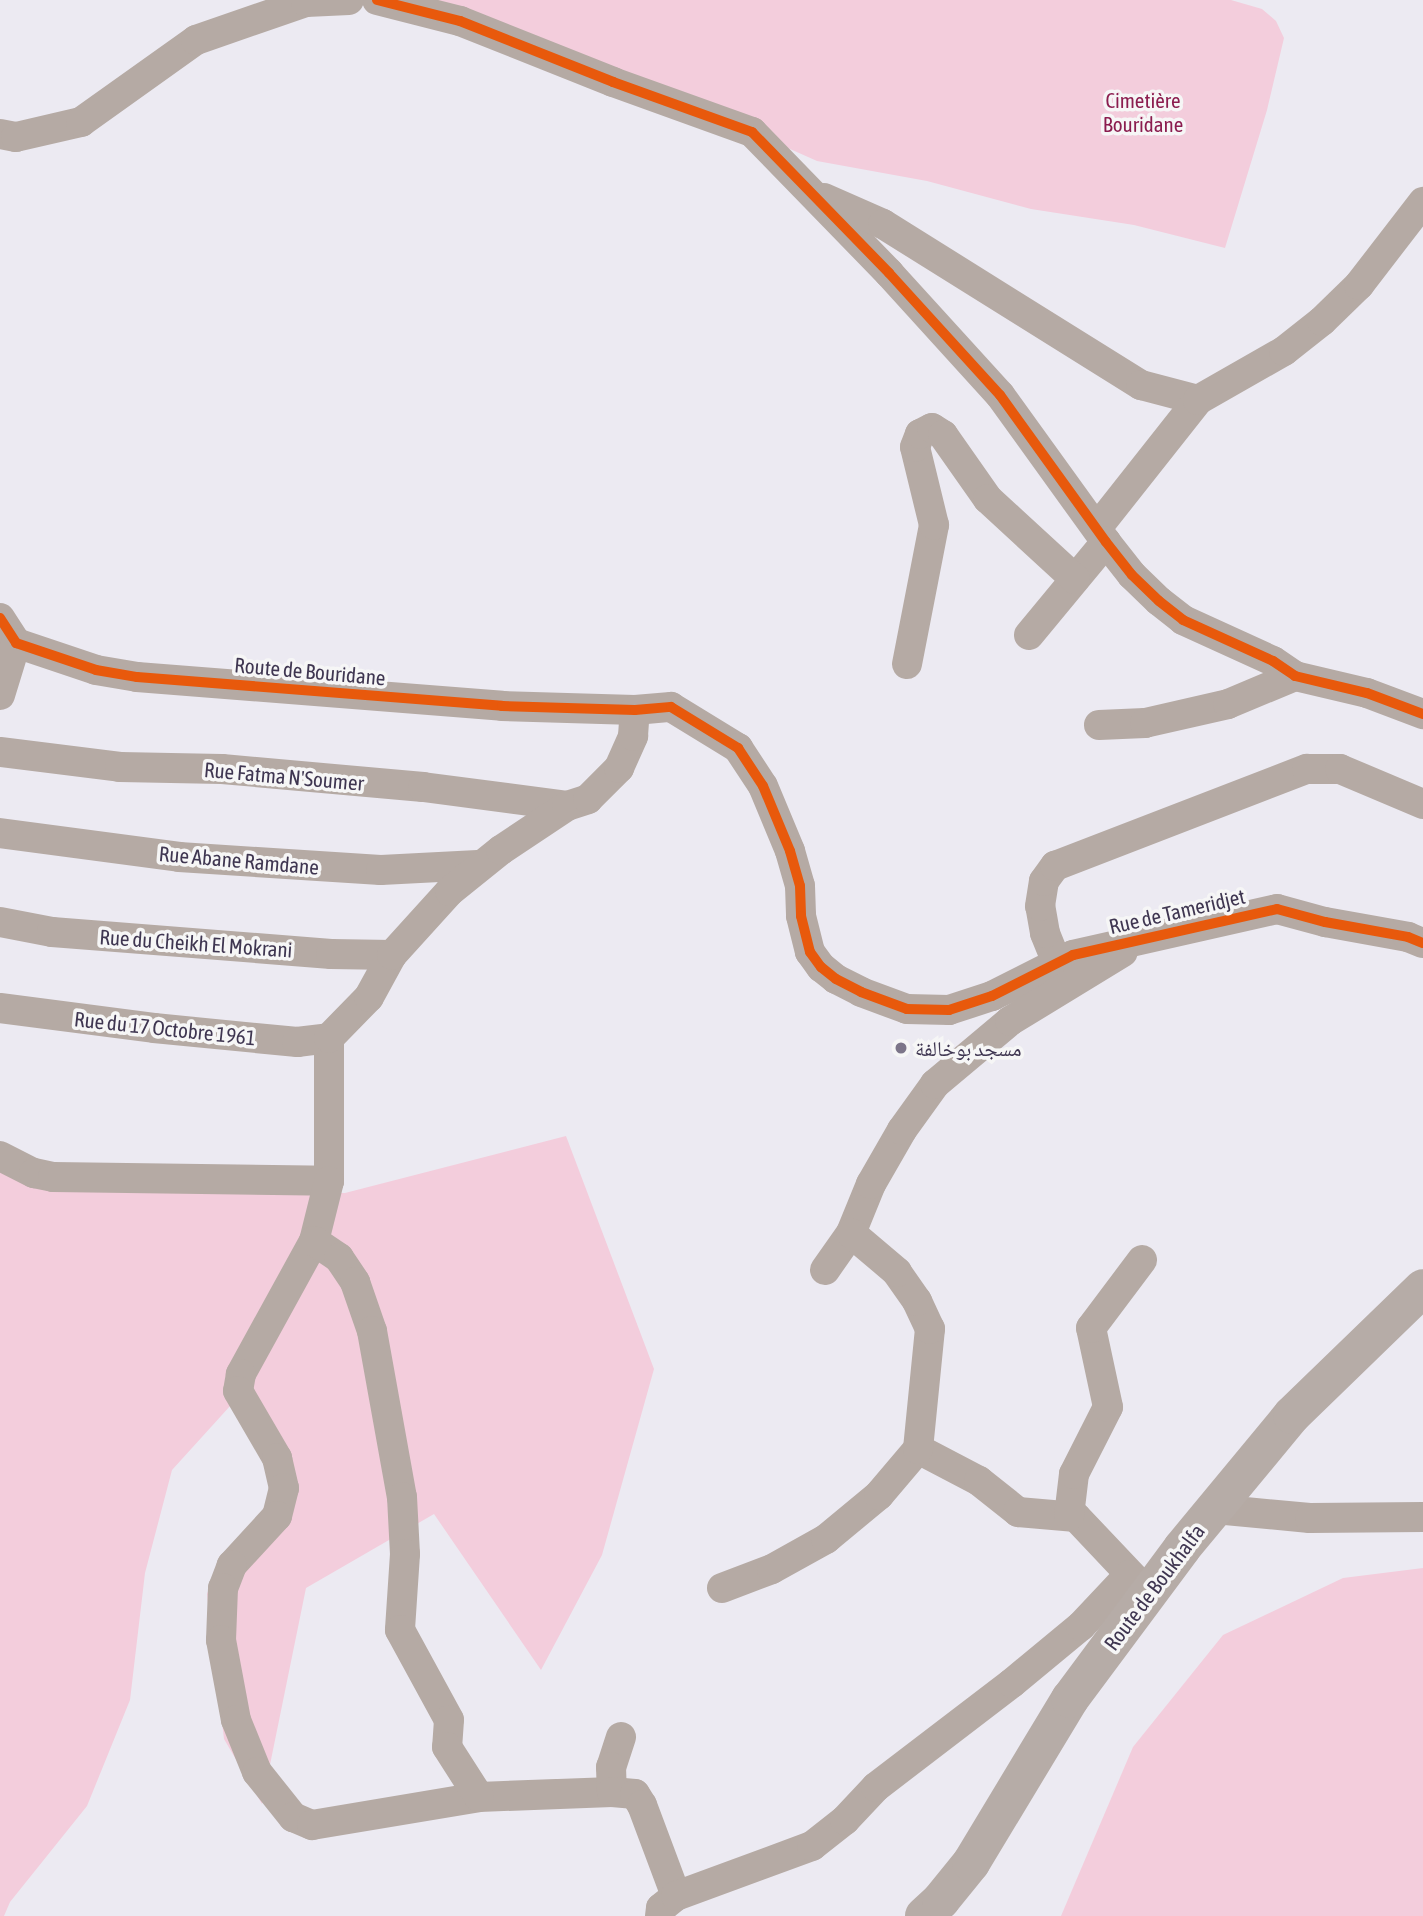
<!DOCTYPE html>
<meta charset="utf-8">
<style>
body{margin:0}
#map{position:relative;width:1423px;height:1916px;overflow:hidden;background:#eceaf2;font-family:"Asap Condensed","Noto Naskh Arabic",sans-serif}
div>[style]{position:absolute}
.green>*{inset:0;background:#f3cddc}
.minor>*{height:30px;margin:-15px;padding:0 15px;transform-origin:15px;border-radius:15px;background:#b5aaa4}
.major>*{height:38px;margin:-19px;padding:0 19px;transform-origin:19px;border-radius:19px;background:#b6aca7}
.cycleway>*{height:10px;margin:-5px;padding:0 5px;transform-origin:5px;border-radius:5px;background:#e8590c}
.dots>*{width:19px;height:19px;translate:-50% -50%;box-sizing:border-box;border:4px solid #f6f6f6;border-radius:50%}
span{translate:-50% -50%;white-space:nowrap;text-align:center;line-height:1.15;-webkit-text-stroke:7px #f6f6f6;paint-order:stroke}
.park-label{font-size:21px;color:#8b1d4f}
.street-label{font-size:21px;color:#3f3651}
.poi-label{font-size:21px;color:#3f3651}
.left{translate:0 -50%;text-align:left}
</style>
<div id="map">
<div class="green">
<i style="clip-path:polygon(377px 0,1231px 0,1262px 9px,1276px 21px,1284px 38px,1267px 110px,1225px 248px,1134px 225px,1031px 209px,927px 181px,817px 161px,752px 132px)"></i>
<i style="clip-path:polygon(566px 1136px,654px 1369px,602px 1555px,541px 1670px,434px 1514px,306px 1588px,262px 1804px,224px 1739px,207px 1594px,219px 1562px,262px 1517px,275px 1481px,231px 1405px,172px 1470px,145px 1573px,130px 1700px,87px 1806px,10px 1902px,4px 1916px,0 1916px,0 1162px,120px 1189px,345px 1193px)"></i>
<i style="clip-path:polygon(1423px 1568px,1423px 1916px,1061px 1916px,1133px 1747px,1223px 1635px,1343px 1578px)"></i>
</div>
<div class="minor">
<i style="left:377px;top:0;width:86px;rotate:14.2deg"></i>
<i style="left:460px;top:21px;width:165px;rotate:21.7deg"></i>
<i style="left:613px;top:82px;width:148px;rotate:19.8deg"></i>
<i style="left:752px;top:132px;width:197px;rotate:45.8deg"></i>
<i style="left:889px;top:273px;width:165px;rotate:47.7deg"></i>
<i style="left:1000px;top:395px;width:181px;rotate:54.2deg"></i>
<i style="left:1106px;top:542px;width:42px;rotate:51.8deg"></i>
<i style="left:1132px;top:575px;width:37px;rotate:44deg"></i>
<i style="left:1159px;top:601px;width:31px;rotate:38deg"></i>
<i style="left:1183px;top:620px;width:99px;rotate:24.5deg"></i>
<i style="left:1273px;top:661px;width:27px;rotate:34deg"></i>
<i style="left:1295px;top:676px;width:74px;rotate:13.3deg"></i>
<i style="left:1367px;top:693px;width:60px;rotate:20.6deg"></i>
<i style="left:0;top:134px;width:16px;rotate:11deg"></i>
<i style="left:16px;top:137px;width:67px;rotate:-13deg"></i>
<i style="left:81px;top:122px;width:141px;rotate:-35.5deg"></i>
<i style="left:196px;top:40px;width:116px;rotate:-19.1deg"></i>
<i style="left:306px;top:2px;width:43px;rotate:-2.7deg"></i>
<i style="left:824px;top:198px;width:64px;rotate:23.8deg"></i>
<i style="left:883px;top:224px;width:304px;rotate:32deg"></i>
<i style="left:1141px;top:385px;width:59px;rotate:14.7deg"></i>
<i style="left:1097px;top:528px;width:163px;rotate:-51.7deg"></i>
<i style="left:1198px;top:400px;width:99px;rotate:-29.7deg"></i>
<i style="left:1284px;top:351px;width:48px;rotate:-38.3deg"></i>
<i style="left:1322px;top:321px;width:52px;rotate:-44.2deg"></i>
<i style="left:1359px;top:285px;width:105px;rotate:-52.4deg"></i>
<i style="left:0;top:618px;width:30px;rotate:57deg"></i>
<i style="left:16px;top:643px;width:84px;rotate:18.6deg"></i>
<i style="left:96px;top:670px;width:42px;rotate:9.7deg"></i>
<i style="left:137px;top:677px;width:366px;rotate:4.5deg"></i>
<i style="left:502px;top:706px;width:133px;rotate:1.7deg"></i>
<i style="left:635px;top:710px;width:36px;rotate:-5deg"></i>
<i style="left:671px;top:707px;width:79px;rotate:31.5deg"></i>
<i style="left:738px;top:748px;width:45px;rotate:56.7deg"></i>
<i style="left:763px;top:786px;width:70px;rotate:67.4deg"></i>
<i style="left:790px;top:851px;width:36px;rotate:74deg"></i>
<i style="left:800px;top:886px;width:30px;rotate:88deg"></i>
<i style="left:801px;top:916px;width:37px;rotate:76deg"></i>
<i style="left:810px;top:952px;width:19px;rotate:54deg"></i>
<i style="left:821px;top:967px;width:19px;rotate:39deg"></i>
<i style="left:836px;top:979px;width:28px;rotate:27deg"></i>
<i style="left:861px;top:992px;width:49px;rotate:20.3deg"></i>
<i style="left:907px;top:1009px;width:42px;rotate:1.4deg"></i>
<i style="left:949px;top:1010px;width:45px;rotate:-18deg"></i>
<i style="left:992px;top:996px;width:91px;rotate:-26.8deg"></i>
<i style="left:1073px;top:955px;width:209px;rotate:-12.7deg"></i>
<i style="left:1277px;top:909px;width:50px;rotate:15.2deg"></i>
<i style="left:1325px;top:922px;width:84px;rotate:10.2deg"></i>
<i style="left:1408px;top:937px;width:16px;rotate:22deg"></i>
<i style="left:1029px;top:635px;width:121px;rotate:-50.4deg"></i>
<i style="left:907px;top:664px;width:142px;rotate:-79deg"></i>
<i style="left:934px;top:525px;width:80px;rotate:-103.7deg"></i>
<i style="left:915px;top:447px;width:14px;rotate:-69deg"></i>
<i style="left:920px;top:434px;width:13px;rotate:-27deg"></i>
<i style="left:932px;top:428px;width:13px;rotate:32deg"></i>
<i style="left:943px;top:435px;width:78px;rotate:54.9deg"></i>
<i style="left:988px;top:499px;width:118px;rotate:42.6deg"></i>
<i style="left:0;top:695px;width:54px;rotate:-72.9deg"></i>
<i style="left:1099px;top:725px;width:46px;rotate:-2.5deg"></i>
<i style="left:1145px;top:723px;width:85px;rotate:-12.9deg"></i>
<i style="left:1228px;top:704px;width:73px;rotate:-22.7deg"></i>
<i style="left:0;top:752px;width:121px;rotate:7.1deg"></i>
<i style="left:120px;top:767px;width:102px;rotate:1.1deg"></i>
<i style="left:222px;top:769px;width:202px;rotate:5.1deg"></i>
<i style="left:423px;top:787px;width:145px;rotate:7.5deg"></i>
<i style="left:0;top:833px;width:181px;rotate:7.6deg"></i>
<i style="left:179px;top:857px;width:202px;rotate:3.7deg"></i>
<i style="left:381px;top:870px;width:97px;rotate:-3deg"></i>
<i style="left:0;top:922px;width:53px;rotate:10.9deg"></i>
<i style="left:52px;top:932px;width:280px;rotate:4.5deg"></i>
<i style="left:331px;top:954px;width:61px;rotate:0.9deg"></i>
<i style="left:1057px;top:963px;width:32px;rotate:-112deg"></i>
<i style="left:1045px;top:933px;width:27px;rotate:-100deg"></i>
<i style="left:1040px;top:906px;width:25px;rotate:-81deg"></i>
<i style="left:1044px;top:881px;width:19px;rotate:-54deg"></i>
<i style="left:1055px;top:866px;width:270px;rotate:-21.1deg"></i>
<i style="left:1307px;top:769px;width:33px"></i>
<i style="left:1340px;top:769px;width:90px;rotate:22.9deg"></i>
<i style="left:0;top:1008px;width:155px;rotate:7.4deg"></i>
<i style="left:154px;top:1028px;width:144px;rotate:5.6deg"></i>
<i style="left:297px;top:1042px;width:32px;rotate:-7deg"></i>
<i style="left:0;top:1156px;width:38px;rotate:27deg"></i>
<i style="left:34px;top:1173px;width:19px;rotate:12deg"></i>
<i style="left:53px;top:1177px;width:276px;rotate:0.8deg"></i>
<i style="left:329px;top:1181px;width:143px;rotate:-90deg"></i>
<i style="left:329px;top:1038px;width:57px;rotate:-45.7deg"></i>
<i style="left:369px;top:997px;width:48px;rotate:-61.3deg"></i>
<i style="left:392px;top:955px;width:86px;rotate:-47.8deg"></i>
<i style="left:450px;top:891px;width:65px;rotate:-38.8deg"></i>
<i style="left:501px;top:850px;width:79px;rotate:-33.7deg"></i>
<i style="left:567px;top:806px;width:22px;rotate:-18deg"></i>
<i style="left:588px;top:799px;width:44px;rotate:-45deg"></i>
<i style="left:619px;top:768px;width:35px;rotate:-66deg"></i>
<i style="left:633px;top:736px;width:26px;rotate:-86deg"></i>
<i style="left:329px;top:1181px;width:62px;rotate:104deg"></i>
<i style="left:314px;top:1241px;width:152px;rotate:118.8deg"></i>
<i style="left:241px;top:1374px;width:17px;rotate:100deg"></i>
<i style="left:238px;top:1391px;width:78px;rotate:59.8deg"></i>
<i style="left:277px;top:1458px;width:31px;rotate:77deg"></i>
<i style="left:284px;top:1488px;width:29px;rotate:104deg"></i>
<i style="left:277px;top:1516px;width:67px;rotate:132.6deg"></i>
<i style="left:232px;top:1565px;width:25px;rotate:111deg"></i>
<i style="left:223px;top:1588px;width:52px;rotate:92.2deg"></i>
<i style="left:221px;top:1640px;width:81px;rotate:79.4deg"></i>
<i style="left:236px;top:1720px;width:56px;rotate:68deg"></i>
<i style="left:257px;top:1772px;width:58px;rotate:51.3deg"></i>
<i style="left:293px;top:1817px;width:21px;rotate:23deg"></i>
<i style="left:312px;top:1825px;width:169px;rotate:-9.5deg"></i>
<i style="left:479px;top:1797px;width:133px;rotate:-2.2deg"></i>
<i style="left:314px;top:1241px;width:30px;rotate:34deg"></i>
<i style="left:339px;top:1258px;width:29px;rotate:56deg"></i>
<i style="left:355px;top:1282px;width:52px;rotate:70.9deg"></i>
<i style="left:372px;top:1331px;width:169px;rotate:79.8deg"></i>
<i style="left:402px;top:1497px;width:57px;rotate:87deg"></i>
<i style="left:405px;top:1554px;width:76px;rotate:93.8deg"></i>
<i style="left:400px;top:1630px;width:102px;rotate:61.4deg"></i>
<i style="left:449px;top:1720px;width:27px;rotate:94deg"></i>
<i style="left:447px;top:1747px;width:59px;rotate:57.4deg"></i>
<i style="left:825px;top:1270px;width:45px;rotate:-54.9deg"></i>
<i style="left:851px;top:1233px;width:53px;rotate:-67.8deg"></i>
<i style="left:871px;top:1184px;width:62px;rotate:-60.1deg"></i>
<i style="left:902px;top:1130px;width:57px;rotate:-54.3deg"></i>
<i style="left:935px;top:1084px;width:98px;rotate:-40deg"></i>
<i style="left:1010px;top:1021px;width:132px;rotate:-31.4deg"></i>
<i style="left:918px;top:1449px;width:69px;rotate:27.7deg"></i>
<i style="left:979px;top:1481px;width:50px;rotate:38.5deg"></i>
<i style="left:1018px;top:1512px;width:58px;rotate:4.9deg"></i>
<i style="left:1076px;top:1517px;width:99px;rotate:46.6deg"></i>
<i style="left:1214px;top:1509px;width:96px;rotate:5.4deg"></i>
<i style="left:1310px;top:1518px;width:113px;rotate:-0.5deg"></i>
<i style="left:1069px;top:1516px;width:42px;rotate:-83.2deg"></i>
<i style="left:1074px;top:1474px;width:75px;rotate:-63.1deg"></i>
<i style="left:1108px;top:1407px;width:81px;rotate:-102.1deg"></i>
<i style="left:1091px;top:1328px;width:85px;rotate:-53.1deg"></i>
<i style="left:722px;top:1588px;width:53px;rotate:-20.8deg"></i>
<i style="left:772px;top:1569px;width:62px;rotate:-29.1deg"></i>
<i style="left:826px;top:1539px;width:69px;rotate:-39.7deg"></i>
<i style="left:879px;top:1495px;width:60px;rotate:-49.7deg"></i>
<i style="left:918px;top:1449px;width:121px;rotate:-84.3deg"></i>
<i style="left:930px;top:1329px;width:31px;rotate:-115deg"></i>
<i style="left:917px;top:1301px;width:35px;rotate:-125deg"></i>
<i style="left:897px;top:1272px;width:60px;rotate:-139.7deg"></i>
<i style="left:621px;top:1737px;width:32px;rotate:108deg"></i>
<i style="left:611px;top:1767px;width:25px;rotate:88deg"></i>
<i style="left:612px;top:1792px;width:23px;rotate:5deg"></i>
<i style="left:635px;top:1794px;width:13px;rotate:58deg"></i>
<i style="left:642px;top:1805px;width:97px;rotate:69.5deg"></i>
<i style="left:660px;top:1916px;width:8px;rotate:-83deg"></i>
<i style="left:661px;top:1908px;width:19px;rotate:-39deg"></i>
<i style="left:676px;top:1896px;width:145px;rotate:-20.2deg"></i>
<i style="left:812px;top:1846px;width:42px;rotate:-38.2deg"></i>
<i style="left:845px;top:1820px;width:45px;rotate:-46.8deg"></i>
<i style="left:876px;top:1787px;width:171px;rotate:-37.4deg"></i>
<i style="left:1012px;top:1683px;width:89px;rotate:-39.6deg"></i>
<i style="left:1081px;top:1626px;width:70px;rotate:-46.7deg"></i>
</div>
<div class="major">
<i style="left:924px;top:1916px;width:23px;rotate:-43deg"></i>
<i style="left:941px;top:1900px;width:48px;rotate:-51deg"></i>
<i style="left:971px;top:1863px;width:192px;rotate:-58.9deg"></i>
<i style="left:1070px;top:1699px;width:188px;rotate:-53.4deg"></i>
<i style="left:1182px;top:1548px;width:173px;rotate:-50.4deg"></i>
<i style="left:1292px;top:1415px;width:182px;rotate:-44.1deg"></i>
</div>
<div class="cycleway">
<i style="left:377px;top:0;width:86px;rotate:14.2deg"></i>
<i style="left:460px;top:21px;width:165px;rotate:21.7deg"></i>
<i style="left:613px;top:82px;width:148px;rotate:19.8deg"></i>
<i style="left:752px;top:132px;width:197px;rotate:45.8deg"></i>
<i style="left:889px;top:273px;width:165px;rotate:47.7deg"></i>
<i style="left:1000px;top:395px;width:181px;rotate:54.2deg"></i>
<i style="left:1106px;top:542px;width:42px;rotate:51.8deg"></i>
<i style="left:1132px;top:575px;width:37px;rotate:44deg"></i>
<i style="left:1159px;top:601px;width:31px;rotate:38deg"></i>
<i style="left:1183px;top:620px;width:99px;rotate:24.5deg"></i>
<i style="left:1273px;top:661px;width:27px;rotate:34deg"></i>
<i style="left:1295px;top:676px;width:74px;rotate:13.3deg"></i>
<i style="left:1367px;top:693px;width:60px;rotate:20.6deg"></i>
<i style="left:0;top:618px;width:30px;rotate:57deg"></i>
<i style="left:16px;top:643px;width:84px;rotate:18.6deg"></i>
<i style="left:96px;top:670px;width:42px;rotate:9.7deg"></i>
<i style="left:137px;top:677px;width:366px;rotate:4.5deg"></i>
<i style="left:502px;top:706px;width:133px;rotate:1.7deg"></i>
<i style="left:635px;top:710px;width:36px;rotate:-5deg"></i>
<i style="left:671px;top:707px;width:79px;rotate:31.5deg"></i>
<i style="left:738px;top:748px;width:45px;rotate:56.7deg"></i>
<i style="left:763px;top:786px;width:70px;rotate:67.4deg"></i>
<i style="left:790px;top:851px;width:36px;rotate:74deg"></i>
<i style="left:800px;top:886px;width:30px;rotate:88deg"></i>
<i style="left:801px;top:916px;width:37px;rotate:76deg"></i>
<i style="left:810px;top:952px;width:19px;rotate:54deg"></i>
<i style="left:821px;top:967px;width:19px;rotate:39deg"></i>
<i style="left:836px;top:979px;width:28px;rotate:27deg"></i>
<i style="left:861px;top:992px;width:49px;rotate:20.3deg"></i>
<i style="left:907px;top:1009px;width:42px;rotate:1.4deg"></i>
<i style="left:949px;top:1010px;width:45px;rotate:-18deg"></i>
<i style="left:992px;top:996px;width:91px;rotate:-26.8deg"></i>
<i style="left:1073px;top:955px;width:209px;rotate:-12.7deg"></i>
<i style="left:1277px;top:909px;width:50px;rotate:15.2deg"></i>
<i style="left:1325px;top:922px;width:84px;rotate:10.2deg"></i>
<i style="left:1408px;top:937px;width:16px;rotate:22deg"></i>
</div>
<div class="dots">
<i style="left:901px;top:1048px;background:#7c7589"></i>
</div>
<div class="park-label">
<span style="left:1143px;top:112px">Cimetière<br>Bouridane</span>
</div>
<div class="street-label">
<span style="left:310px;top:671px;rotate:5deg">Route de Bouridane</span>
<span style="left:284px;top:776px;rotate:5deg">Rue Fatma N'Soumer</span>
<span style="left:239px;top:860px;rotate:5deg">Rue Abane Ramdane</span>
<span style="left:1177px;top:911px;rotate:-13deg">Rue de Tameridjet</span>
<span style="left:196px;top:943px;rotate:4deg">Rue du Cheikh El Mokrani</span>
<span style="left:165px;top:1028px;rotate:6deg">Rue du 17 Octobre 1961</span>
<span style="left:1154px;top:1587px;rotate:-53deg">Route de Boukhalfa</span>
</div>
<div class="poi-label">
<span class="left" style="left:915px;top:1048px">مسجد بوخالفة</span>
</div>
</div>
